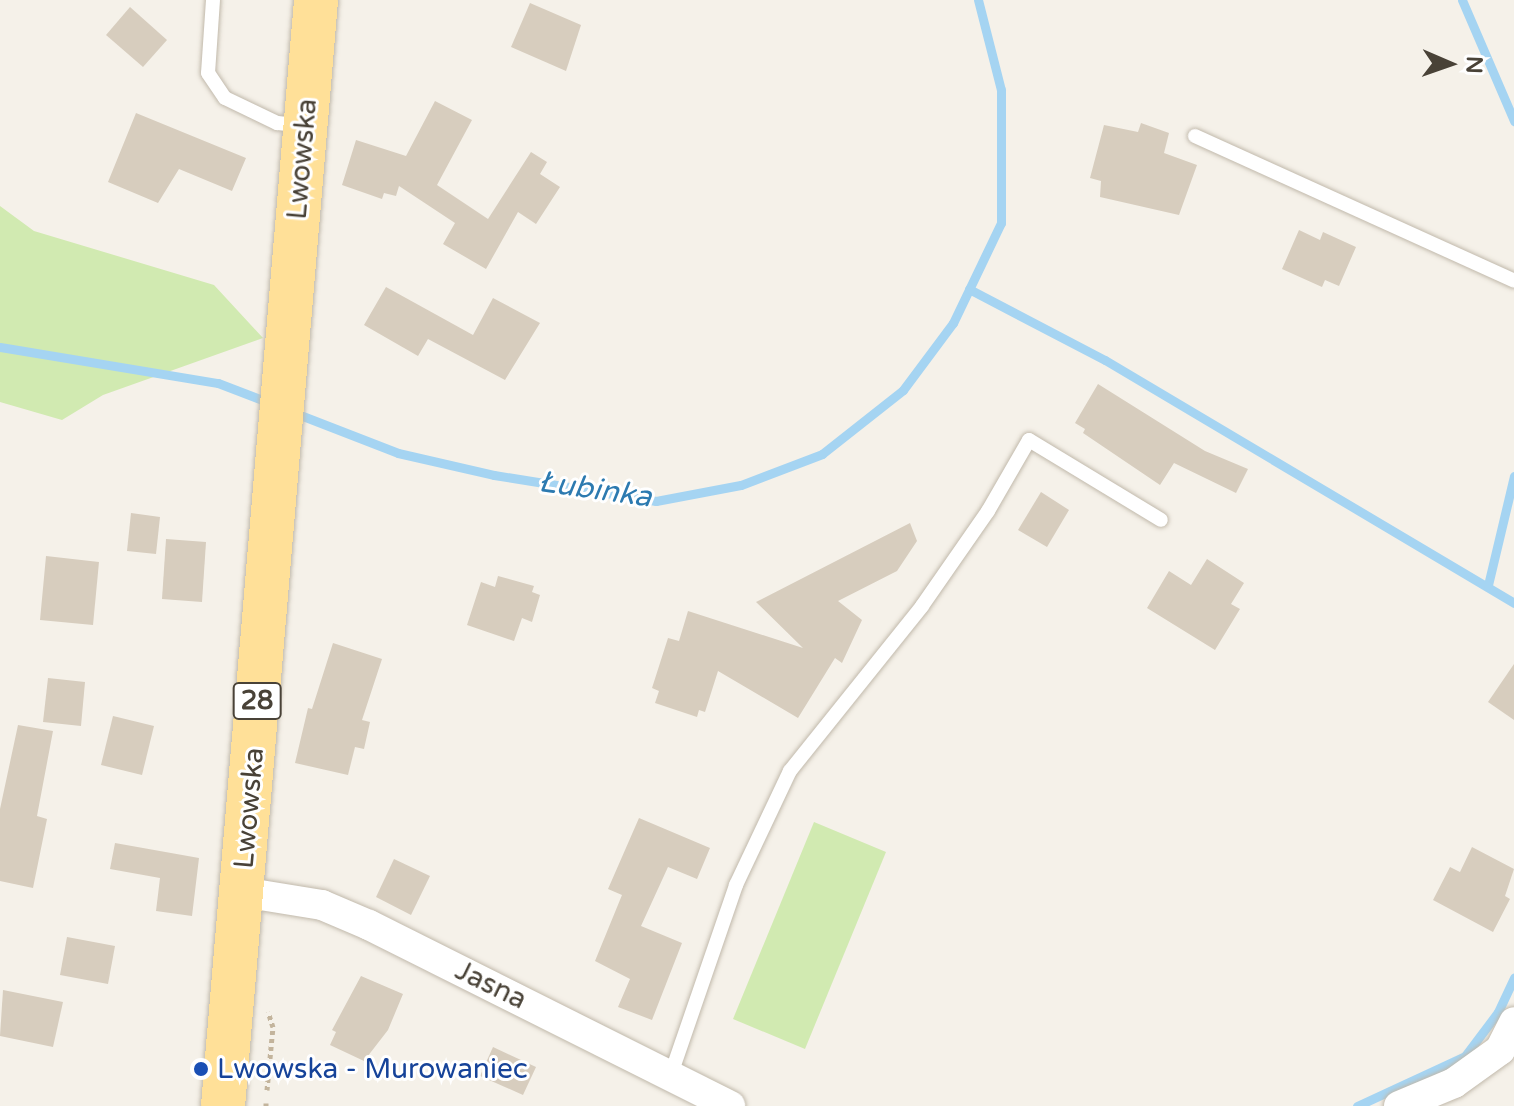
<!DOCTYPE html>
<meta charset="utf-8">
<style>
body{margin:0}
#map{position:relative;width:1514px;height:1106px;overflow:hidden;background:#f5f1e9;font-family:"Varela Round",sans-serif}
div>[style]{position:absolute}
.green>*{inset:0;background:#d1eab1}
.stream>*{height:9px;margin:-4.5px;padding:0 4.5px;transform-origin:4.5px;border-radius:4.5px;background:#a5d4f2}
.building>*{inset:0;background:#d7cdbe}
.path>*{height:5px;margin-top:-2.5px;transform-origin:0;background:repeating-linear-gradient(90deg,#c3b49c 0 4px,transparent 0 8px)}
.roads{filter:drop-shadow(0 0 2px #c1b9ab) drop-shadow(0 0 2px #c1b9ab)}
.service>*{height:14px;margin:-7px;padding:0 7px;transform-origin:7px;border-radius:7px;background:#fff}
.minor>*{height:30px;margin:-15px;padding:0 15px;transform-origin:15px;border-radius:15px;background:#fff}
.primary>*{height:44px;margin:-22px;padding:0 22px;transform-origin:22px;border-radius:22px;background:#ffe098}
.dots>*{width:22px;height:22px;translate:-50% -50%;box-sizing:border-box;border:4px solid #fff;border-radius:50%}
span{translate:-50% -50%;white-space:nowrap;text-align:center;line-height:1.15;-webkit-text-stroke:6px #fff;paint-order:stroke}
.shield-label span{padding:2px 6px;background:#fff;border:2px solid;border-radius:6px;-webkit-text-stroke-width:0}
.shield-label{font-size:26px;color:#494237;font-weight:700}
.street-label{font-size:28px;color:#494237}
.transit-label{font-size:28px;color:#164399}
.left{translate:0 -50%;text-align:left}
.water-label{font-size:30px;color:#2c7ab0;font-style:italic}
.north{position:absolute;left:1410px;top:24px;width:80px;height:80px;-webkit-text-stroke:6px #fff;paint-order:stroke;rotate:92deg;font-size:22px;font-weight:700;line-height:32px;text-align:center;color:#494237}
.north::after{content:'';display:block;margin:auto;width:28px;height:36px;background:#494237;clip-path:polygon(50% 0,100% 100%,50% 72%,0 100%)}
</style>
<div id="map">
<div class="green">
<i style="clip-path:polygon(0 206px,34px 231px,214px 285px,263px 338px,103px 395px,62px 420px,0 402px)"></i>
<i style="clip-path:polygon(814px 822px,886px 852px,805px 1049px,733px 1019px)"></i>
</div>
<div class="stream">
<i style="left:1462px;top:0;width:132px;rotate:66.7deg"></i>
<i style="left:969px;top:289px;width:153px;rotate:27.6deg"></i>
<i style="left:1105px;top:360px;width:476px;rotate:30.7deg"></i>
<i style="left:0;top:347px;width:221px;rotate:9.4deg"></i>
<i style="left:218px;top:383px;width:56px;rotate:21deg"></i>
<i style="left:295px;top:413px;width:110px;rotate:21.2deg"></i>
<i style="left:398px;top:453px;width:98px;rotate:12.9deg"></i>
<i style="left:494px;top:475px;width:164px;rotate:9.1deg"></i>
<i style="left:656px;top:501px;width:86px;rotate:-10.7deg"></i>
<i style="left:741px;top:485px;width:87px;rotate:-20.9deg"></i>
<i style="left:822px;top:454px;width:103px;rotate:-38.3deg"></i>
<i style="left:903px;top:390px;width:84px;rotate:-53.3deg"></i>
<i style="left:953px;top:323px;width:111px;rotate:-64.4deg"></i>
<i style="left:1001px;top:223px;width:133px;rotate:-90deg"></i>
<i style="left:1001px;top:90px;width:93px;rotate:-104.3deg"></i>
<i style="left:1488px;top:585px;width:112px;rotate:-76.6deg"></i>
<i style="left:1357px;top:1106px;width:119px;rotate:-24.8deg"></i>
<i style="left:1465px;top:1056px;width:55px;rotate:-53.1deg"></i>
<i style="left:1498px;top:1012px;width:38px;rotate:-65deg"></i>
</div>
<div class="building">
<i style="clip-path:polygon(530px 3px,581px 25px,566px 71px,511px 47px)"></i>
<i style="clip-path:polygon(130px 7px,167px 40px,143px 67px,106px 35px)"></i>
<i style="clip-path:polygon(435px 101px,472px 120px,437px 185px,488px 219px,531px 152px,547px 162px,540px 174px,560px 187px,536px 224px,518px 212px,486px 269px,443px 244px,455px 223px,399px 186px,396px 196px,384px 193px,382px 199px,342px 185px,356px 140px,406px 156px)"></i>
<i style="clip-path:polygon(136px 113px,246px 158px,232px 191px,179px 169px,158px 203px,108px 182px)"></i>
<i style="clip-path:polygon(1141px 123px,1169px 133px,1164px 153px,1197px 165px,1179px 215px,1100px 197px,1101px 181px,1090px 178px,1104px 125px,1138px 132px)"></i>
<i style="clip-path:polygon(1299px 230px,1320px 240px,1323px 232px,1356px 247px,1339px 286px,1325px 280px,1322px 287px,1282px 269px)"></i>
<i style="clip-path:polygon(386px 287px,473px 335px,493px 298px,540px 323px,505px 380px,428px 339px,418px 356px,364px 325px)"></i>
<i style="clip-path:polygon(1098px 384px,1205px 451px,1248px 469px,1236px 493px,1174px 463px,1160px 485px,1083px 433px,1085px 429px,1075px 423px)"></i>
<i style="clip-path:polygon(1041px 492px,1069px 510px,1047px 547px,1018px 530px)"></i>
<i style="clip-path:polygon(131px 513px,160px 517px,156px 554px,127px 551px)"></i>
<i style="clip-path:polygon(910px 523px,917px 541px,897px 571px,838px 601px,862px 620px,842px 663px,835px 658px,798px 718px,718px 671px,705px 712px,699px 710px,697px 717px,655px 703px,659px 691px,652px 688px,668px 638px,679px 641px,688px 611px,803px 648px,756px 602px)"></i>
<i style="clip-path:polygon(166px 539px,206px 542px,202px 602px,162px 599px)"></i>
<i style="clip-path:polygon(46px 556px,99px 562px,93px 625px,40px 620px)"></i>
<i style="clip-path:polygon(1207px 559px,1244px 583px,1231px 604px,1240px 609px,1215px 650px,1147px 608px,1169px 571px,1191px 585px)"></i>
<i style="clip-path:polygon(498px 576px,534px 586px,532px 592px,540px 595px,532px 622px,522px 618px,514px 641px,467px 625px,481px 582px,495px 587px)"></i>
<i style="clip-path:polygon(333px 643px,382px 659px,362px 720px,370px 722px,364px 749px,355px 747px,348px 775px,295px 763px,308px 708px,312px 709px)"></i>
<i style="clip-path:polygon(1514px 664px,1514px 720px,1488px 702px)"></i>
<i style="clip-path:polygon(48px 678px,85px 682px,81px 726px,43px 722px)"></i>
<i style="clip-path:polygon(113px 716px,154px 726px,142px 775px,101px 765px)"></i>
<i style="clip-path:polygon(18px 725px,53px 731px,37px 816px,47px 819px,33px 888px,0 881px,0 809px)"></i>
<i style="clip-path:polygon(639px 818px,710px 848px,697px 879px,668px 867px,641px 926px,682px 943px,652px 1020px,618px 1007px,630px 979px,595px 961px,622px 895px,608px 889px)"></i>
<i style="clip-path:polygon(115px 843px,199px 858px,192px 916px,156px 911px,160px 878px,110px 869px)"></i>
<i style="clip-path:polygon(1472px 847px,1514px 869px,1505px 896px,1510px 899px,1493px 932px,1433px 900px,1450px 867px,1460px 872px)"></i>
<i style="clip-path:polygon(394px 859px,430px 876px,411px 915px,376px 897px)"></i>
<i style="clip-path:polygon(67px 937px,115px 946px,108px 984px,60px 975px)"></i>
<i style="clip-path:polygon(361px 976px,403px 994px,388px 1030px,364px 1061px,330px 1045px,336px 1032px,332px 1030px)"></i>
<i style="clip-path:polygon(3px 990px,63px 1002px,53px 1047px,0 1036px)"></i>
<i style="clip-path:polygon(493px 1047px,536px 1067px,523px 1095px,480px 1076px)"></i>
</div>
<div class="path">
<i style="left:267px;top:1090px;width:63px;rotate:-84.6deg"></i>
<i style="left:273px;top:1027px;width:16px;rotate:-108deg"></i>
<i style="left:266px;top:1106px;width:3px;rotate:-90deg"></i>
</div>
<div class="roads">
<div class="service">
<i style="left:213px;top:0;width:73px;rotate:93.9deg"></i>
<i style="left:208px;top:73px;width:30px;rotate:56deg"></i>
<i style="left:225px;top:98px;width:58px;rotate:25.7deg"></i>
<i style="left:277px;top:123px;width:22px;rotate:5deg"></i>
<i style="left:1195px;top:136px;width:350px;rotate:24.4deg"></i>
<i style="left:671px;top:1074px;width:200px;rotate:-71deg"></i>
<i style="left:736px;top:885px;width:126px;rotate:-64.7deg"></i>
<i style="left:790px;top:771px;width:211px;rotate:-51.3deg"></i>
<i style="left:922px;top:606px;width:116px;rotate:-55.2deg"></i>
<i style="left:988px;top:511px;width:82px;rotate:-60deg"></i>
<i style="left:1029px;top:440px;width:154px;rotate:31.2deg"></i>
</div>
<div class="minor">
<i style="left:242px;top:892px;width:81px;rotate:9.2deg"></i>
<i style="left:322px;top:905px;width:51px;rotate:23.1deg"></i>
<i style="left:369px;top:925px;width:404px;rotate:26.6deg"></i>
<i style="left:1399px;top:1106px;width:60px;rotate:-22.7deg"></i>
<i style="left:1454px;top:1083px;width:57px;rotate:-35.7deg"></i>
<i style="left:1500px;top:1050px;width:31px;rotate:-63deg"></i>
</div>
<div class="primary">
<i style="left:223px;top:1106px;width:1110px;rotate:-85.19deg"></i>
</div>
</div>
<div class="dots">
<i style="left:201px;top:1069px;background:#1a4fb4"></i>
</div>
<div class="shield-label">
<span style="left:257px;top:701px">28</span>
</div>
<div class="street-label">
<span style="left:302px;top:159px;rotate:-85deg">Lwowska</span>
<span style="left:249px;top:808px;rotate:-85deg">Lwowska</span>
<span style="left:491px;top:985px;rotate:26deg">Jasna</span>
</div>
<div class="transit-label">
<span class="left" style="left:217px;top:1069px">Lwowska - Murowaniec</span>
</div>
<div class="water-label">
<span style="left:595px;top:490px;rotate:8deg">Łubinka</span>
</div>
<div class="north">N</div>
</div>
